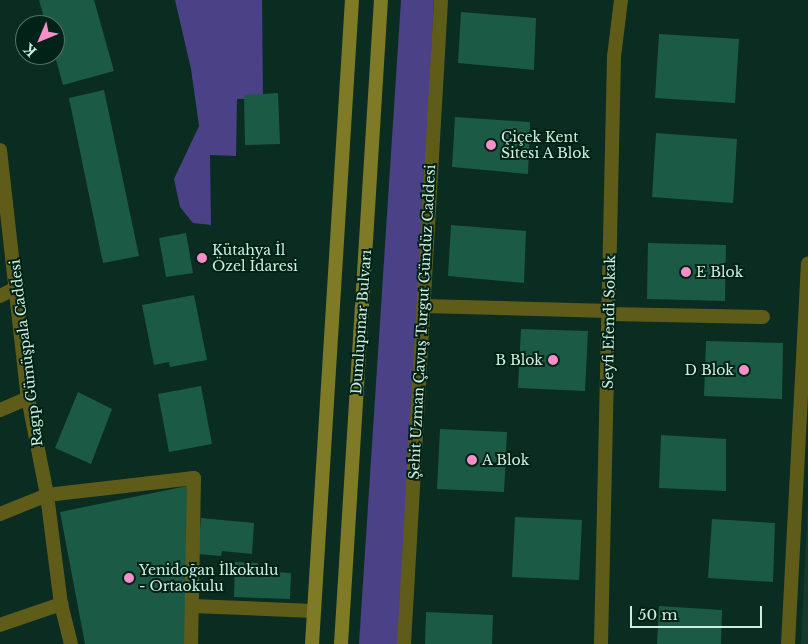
<!DOCTYPE html>
<meta charset="utf-8">
<style>
body{margin:0}
#map{position:relative;width:808px;height:644px;overflow:hidden;background:#0b2c20;font-family:"Libre Baskerville",serif}
div>[style]{position:absolute}
.built>*{inset:0;background:#133a2c}
.green>*{inset:0;background:#4a4186}
.building>*{inset:0;background:#1b5b45}
.minor>*{height:14px;margin:-7px;padding:0 7px;transform-origin:7px;border-radius:7px;background:#5f5c1a}
.secondary>*{height:14px;margin:-7px;padding:0 7px;transform-origin:7px;border-radius:7px;background:#7e7a26}
.dots>*{width:14px;height:14px;translate:-50% -50%;box-sizing:border-box;border:2px solid #012217;border-radius:50%}
span{translate:-50% -50%;white-space:nowrap;text-align:center;line-height:1.15;-webkit-text-stroke:4px #012217;paint-order:stroke}
.poi-label{font-size:14px;color:#d0eee0}
.left{translate:0 -50%;text-align:left}
.right{translate:-100% -50%;text-align:right}
.street-label{font-size:14px;color:#d0eee0}
.north{position:absolute;left:15px;top:15px;width:50px;height:50px;box-sizing:border-box;background:#012217;border:1px solid #547467;border-radius:50%;rotate:225deg;font-size:14px;font-weight:700;line-height:20px;text-align:center;color:#d0eee0}
.north::after{content:'';display:block;margin:auto;width:18px;height:22px;background:#f98fca;clip-path:polygon(50% 0,100% 100%,50% 72%,0 100%)}
.scale{position:absolute;left:630px;top:606px;width:132px;height:22px;box-sizing:border-box;border:2px solid #d0eee0;border-top:0;padding-left:6px;font-size:15px;line-height:18px;white-space:nowrap;color:#d0eee0;-webkit-text-stroke:4px #012217;paint-order:stroke}
</style>
<div id="map">
<div class="built">
<i style="clip-path:polygon(808px 500px,808px 644px,801px 644px)"></i>
</div>
<div class="green">
<i style="clip-path:polygon(175px 0,262px 0,263px 99px,237px 99px,236px 156px,210px 155px,211px 225px,193px 223px,180px 207px,174px 179px,199px 126px,191px 69px)"></i>
<i style="clip-path:polygon(401px 0,434px 0,402px 644px,359px 644px)"></i>
</div>
<div class="building">
<i style="clip-path:polygon(39px 0,94px 0,114px 71px,63px 85px,55px 56px,55px 25px,46px 25px)"></i>
<i style="clip-path:polygon(461px 12px,536px 18px,534px 70px,458px 63px)"></i>
<i style="clip-path:polygon(659px 34px,739px 39px,735px 103px,655px 98px)"></i>
<i style="clip-path:polygon(104px 90px,139px 256px,103px 263px,69px 98px)"></i>
<i style="clip-path:polygon(278px 93px,280px 144px,245px 145px,244px 95px)"></i>
<i style="clip-path:polygon(455px 117px,530px 122px,528px 174px,452px 167px)"></i>
<i style="clip-path:polygon(656px 133px,737px 139px,733px 203px,652px 197px)"></i>
<i style="clip-path:polygon(451px 225px,526px 231px,524px 283px,448px 276px)"></i>
<i style="clip-path:polygon(186px 233px,193px 273px,166px 277px,159px 238px)"></i>
<i style="clip-path:polygon(648px 243px,726px 245px,725px 301px,647px 299px)"></i>
<i style="clip-path:polygon(194px 295px,207px 360px,170px 367px,169px 362px,154px 365px,142px 305px)"></i>
<i style="clip-path:polygon(521px 329px,588px 331px,585px 391px,518px 388px)"></i>
<i style="clip-path:polygon(706px 341px,783px 343px,782px 399px,704px 396px)"></i>
<i style="clip-path:polygon(201px 386px,212px 444px,169px 452px,158px 394px)"></i>
<i style="clip-path:polygon(78px 392px,112px 409px,91px 464px,55px 448px)"></i>
<i style="clip-path:polygon(440px 429px,507px 432px,504px 492px,437px 489px)"></i>
<i style="clip-path:polygon(661px 435px,726px 439px,726px 491px,659px 488px)"></i>
<i style="clip-path:polygon(187px 486px,186px 644px,85px 644px,60px 512px)"></i>
<i style="clip-path:polygon(515px 517px,582px 520px,579px 580px,512px 577px)"></i>
<i style="clip-path:polygon(201px 518px,254px 523px,252px 554px,222px 551px,221px 556px,198px 554px)"></i>
<i style="clip-path:polygon(712px 519px,775px 523px,773px 582px,708px 578px)"></i>
<i style="clip-path:polygon(235px 562px,258px 563px,257px 571px,291px 573px,290px 599px,234px 597px)"></i>
<i style="clip-path:polygon(659px 606px,722px 610px,721px 644px,657px 644px)"></i>
<i style="clip-path:polygon(426px 612px,493px 615px,492px 644px,425px 644px)"></i>
</div>
<div class="minor">
<i style="left:0;top:150px;width:250px;rotate:83.6deg"></i>
<i style="left:28px;top:398px;width:99px;rotate:78.9deg"></i>
<i style="left:47px;top:495px;width:110px;rotate:82.7deg"></i>
<i style="left:61px;top:604px;width:41px;rotate:76deg"></i>
<i style="left:0;top:296px;width:20px;rotate:-27deg"></i>
<i style="left:423px;top:306px;width:187px;rotate:1.5deg"></i>
<i style="left:609px;top:314px;width:154px;rotate:1.1deg"></i>
<i style="left:0;top:410px;width:30px;rotate:-23deg"></i>
<i style="left:0;top:514px;width:51px;rotate:-22deg"></i>
<i style="left:47px;top:495px;width:148px;rotate:-6.6deg"></i>
<i style="left:194px;top:478px;width:166px;rotate:91deg"></i>
<i style="left:192px;top:606px;width:122px;rotate:2.3deg"></i>
<i style="left:0;top:625px;width:65px;rotate:-19deg"></i>
<i style="left:404px;top:644px;width:645px;rotate:-86.71deg"></i>
<i style="left:601px;top:644px;width:587px;rotate:-88.73deg"></i>
<i style="left:614px;top:57px;width:57px;rotate:-83deg"></i>
<i style="left:788px;top:644px;width:381px;rotate:-87deg"></i>
</div>
<div class="secondary">
<i style="left:312px;top:644px;width:645px;rotate:-86.45deg"></i>
<i style="left:341px;top:644px;width:645px;rotate:-86.45deg"></i>
</div>
<div class="dots">
<i style="left:491px;top:145px;background:#f98fca"></i>
<i style="left:202px;top:258px;background:#f98fca"></i>
<i style="left:686px;top:272px;background:#f98fca"></i>
<i style="left:553px;top:360px;background:#f98fca"></i>
<i style="left:744px;top:370px;background:#f98fca"></i>
<i style="left:472px;top:460px;background:#f98fca"></i>
<i style="left:129px;top:578px;background:#f98fca"></i>
</div>
<div class="poi-label">
<span class="left" style="left:501px;top:145px">Çiçek Kent<br>Sitesi A Blok</span>
<span class="left" style="left:212px;top:258px">Kütahya İl<br>Özel İdaresi</span>
<span class="left" style="left:696px;top:272px">E Blok</span>
<span class="right" style="left:543px;top:360px">B Blok</span>
<span class="right" style="left:734px;top:370px">D Blok</span>
<span class="left" style="left:482px;top:460px">A Blok</span>
<span class="left" style="left:139px;top:578px">Yenidoğan İlkokulu<br>- Ortaokulu</span>
</div>
<div class="street-label">
<span style="left:361px;top:322px;rotate:-86deg">Dumlupınar Bulvarı</span>
<span style="left:422px;top:322px;rotate:-87deg">Şehit Uzman Çavuş Turgut Gündüz Caddesi</span>
<span style="left:609px;top:322px;rotate:-89deg">Seyfi Efendi Sokak</span>
<span style="left:26px;top:353px;rotate:-97deg">Ragıp Gümüşpala Caddesi</span>
</div>
<div class="north">K</div>
<div class="scale">50 m</div>
</div>
